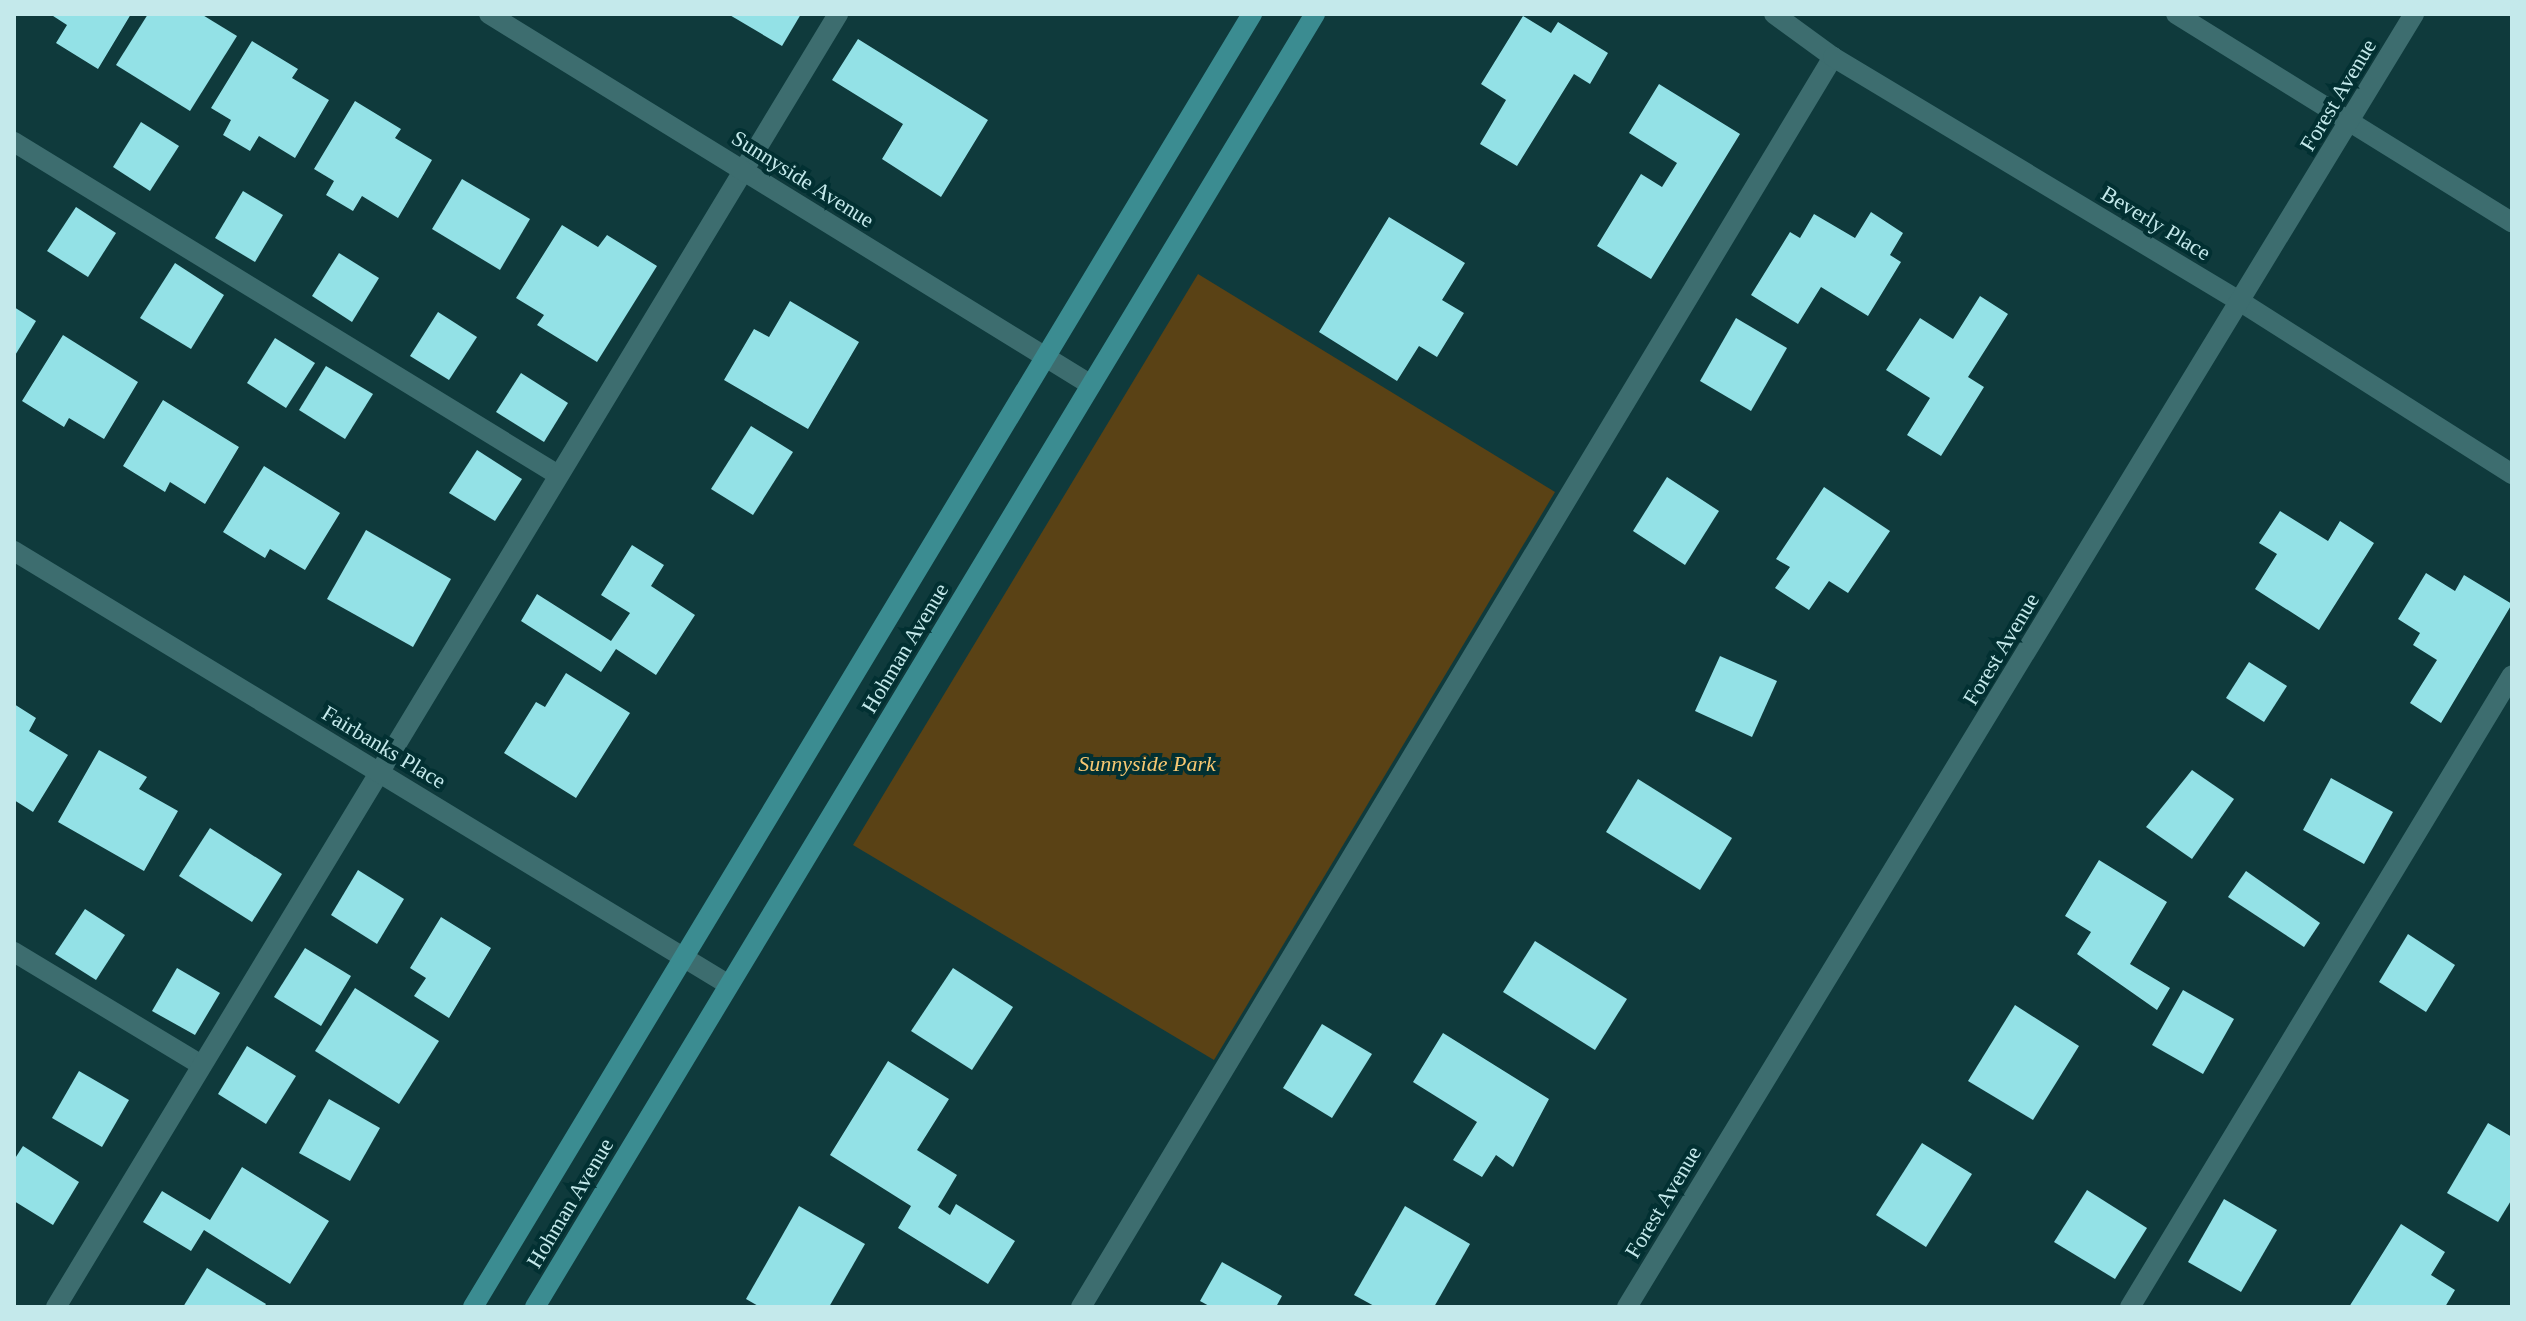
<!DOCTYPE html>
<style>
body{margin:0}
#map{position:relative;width:2526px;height:1321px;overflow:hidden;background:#0f3a3c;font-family:Georgia,serif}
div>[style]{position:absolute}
.green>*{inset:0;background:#5a4215}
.building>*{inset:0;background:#93e1e6}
.lane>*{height:20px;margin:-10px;padding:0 10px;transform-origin:10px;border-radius:10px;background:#3d6d6f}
.street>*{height:20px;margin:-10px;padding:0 10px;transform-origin:10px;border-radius:10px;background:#3d6d6f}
.secondary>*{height:20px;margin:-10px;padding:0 10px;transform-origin:10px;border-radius:10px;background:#3b8c91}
span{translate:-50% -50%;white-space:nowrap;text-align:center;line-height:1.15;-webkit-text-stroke:8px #023032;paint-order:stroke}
.street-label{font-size:22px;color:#c4e9eb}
.park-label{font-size:22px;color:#f7c772;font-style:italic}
.frame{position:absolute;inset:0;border:16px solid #c4e9eb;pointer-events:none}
</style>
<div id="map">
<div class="green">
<i style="clip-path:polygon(1198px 274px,1555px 492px,1214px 1060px,853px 845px)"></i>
</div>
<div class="building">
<i style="clip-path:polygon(50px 14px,131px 14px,98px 69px,56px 43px,67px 25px)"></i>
<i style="clip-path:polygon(148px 14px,201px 14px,237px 36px,190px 111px,116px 65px)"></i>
<i style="clip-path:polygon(728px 14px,801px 14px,782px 46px)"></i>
<i style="clip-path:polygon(1523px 16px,1551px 33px,1558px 22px,1608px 53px,1590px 84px,1574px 74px,1517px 166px,1480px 144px,1506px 100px,1481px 84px)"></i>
<i style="clip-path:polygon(858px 39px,988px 120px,941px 197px,882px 159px,903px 124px,832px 80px)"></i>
<i style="clip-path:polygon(252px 41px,298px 69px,292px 78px,329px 100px,295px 158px,259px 136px,250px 151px,223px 135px,231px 120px,211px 108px)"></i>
<i style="clip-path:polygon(1659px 84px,1740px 134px,1651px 279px,1597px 246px,1641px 174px,1662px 187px,1677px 163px,1629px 133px)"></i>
<i style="clip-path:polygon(355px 101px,401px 129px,395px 138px,432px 160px,398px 218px,362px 196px,353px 211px,326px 195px,334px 181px,314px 169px)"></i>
<i style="clip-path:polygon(141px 122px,179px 146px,150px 191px,113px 167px)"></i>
<i style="clip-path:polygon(462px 179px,530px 219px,500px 270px,432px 229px)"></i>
<i style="clip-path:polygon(243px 191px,283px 215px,255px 262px,215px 238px)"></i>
<i style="clip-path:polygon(76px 207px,116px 233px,88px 277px,47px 251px)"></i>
<i style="clip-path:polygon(1871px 212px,1903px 233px,1890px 255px,1901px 262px,1868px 316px,1821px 287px,1798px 324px,1751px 295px,1790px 232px,1800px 238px,1814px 214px,1855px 238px)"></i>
<i style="clip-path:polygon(1389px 217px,1465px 263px,1442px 300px,1464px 313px,1437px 357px,1419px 346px,1397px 381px,1319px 332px)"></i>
<i style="clip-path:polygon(562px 225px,598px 247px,607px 235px,657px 266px,597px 362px,537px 325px,544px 315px,516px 298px)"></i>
<i style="clip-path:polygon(339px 253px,379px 278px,352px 322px,312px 296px)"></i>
<i style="clip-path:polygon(175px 263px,224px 295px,191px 349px,140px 318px)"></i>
<i style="clip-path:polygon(1980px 296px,2008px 314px,1968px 377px,1984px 387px,1941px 456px,1907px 435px,1930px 398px,1886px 370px,1920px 318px,1953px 339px)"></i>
<i style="clip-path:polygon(790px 301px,859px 342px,808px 429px,724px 380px,754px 329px,769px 337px)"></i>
<i style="clip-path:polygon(14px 307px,36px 321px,14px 357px)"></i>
<i style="clip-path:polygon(438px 312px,477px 337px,449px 380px,410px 356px)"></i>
<i style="clip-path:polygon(1736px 318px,1787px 348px,1751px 411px,1700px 381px)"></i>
<i style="clip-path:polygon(63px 335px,138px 382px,104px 439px,69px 418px,64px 427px,22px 401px)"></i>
<i style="clip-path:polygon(275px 338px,315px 363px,286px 408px,247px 383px)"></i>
<i style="clip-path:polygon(326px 366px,373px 394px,345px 439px,299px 410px)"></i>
<i style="clip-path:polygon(521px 373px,568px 403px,544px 442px,496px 412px)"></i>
<i style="clip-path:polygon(163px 400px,239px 447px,205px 504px,170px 482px,165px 492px,123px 466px)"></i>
<i style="clip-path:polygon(751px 426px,793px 452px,753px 515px,711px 489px)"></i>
<i style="clip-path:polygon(477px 450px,522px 479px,495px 521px,449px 493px)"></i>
<i style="clip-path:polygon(264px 466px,340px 513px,305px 570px,270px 549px,265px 558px,223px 532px)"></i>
<i style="clip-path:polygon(1667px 477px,1719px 511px,1685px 565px,1633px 531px)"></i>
<i style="clip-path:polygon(1824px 487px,1890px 531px,1848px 593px,1829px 581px,1809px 610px,1775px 588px,1790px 567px,1776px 559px)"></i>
<i style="clip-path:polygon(2280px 511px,2328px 541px,2340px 521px,2374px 543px,2319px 630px,2255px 589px,2277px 554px,2259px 543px)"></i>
<i style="clip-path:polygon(366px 530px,451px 579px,413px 647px,327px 599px)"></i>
<i style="clip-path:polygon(632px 545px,664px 565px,651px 586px,695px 615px,656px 675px,616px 649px,601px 672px,521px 621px,537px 594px,611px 641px,630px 613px,601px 595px)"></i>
<i style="clip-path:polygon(2426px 573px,2455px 591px,2464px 575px,2512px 604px,2441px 723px,2410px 703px,2437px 660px,2413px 645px,2420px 633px,2398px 619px)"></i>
<i style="clip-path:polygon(1720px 656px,1777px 681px,1752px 737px,1695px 711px)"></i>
<i style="clip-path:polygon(2249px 662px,2287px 686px,2264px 722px,2226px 698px)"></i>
<i style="clip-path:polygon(566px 673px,630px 713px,576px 798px,504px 753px,536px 702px,545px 707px)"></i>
<i style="clip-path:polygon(14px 704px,36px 718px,29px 731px,68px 755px,33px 812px,14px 800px)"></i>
<i style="clip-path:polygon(99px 750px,147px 777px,139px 789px,178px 811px,144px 871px,58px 822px)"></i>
<i style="clip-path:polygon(2192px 770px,2234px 799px,2192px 859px,2146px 827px)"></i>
<i style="clip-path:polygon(2331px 778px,2393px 812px,2364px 864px,2303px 830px)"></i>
<i style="clip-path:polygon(1638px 779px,1732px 838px,1700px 890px,1606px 832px)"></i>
<i style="clip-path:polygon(210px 828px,282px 874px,252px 922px,179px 876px)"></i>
<i style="clip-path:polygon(2099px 860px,2167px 902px,2130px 964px,2170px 988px,2157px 1010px,2077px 954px,2091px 932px,2065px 916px)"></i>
<i style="clip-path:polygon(358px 870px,404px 899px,377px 944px,331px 915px)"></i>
<i style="clip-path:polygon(2246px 871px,2320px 923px,2304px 947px,2228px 897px)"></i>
<i style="clip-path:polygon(85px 909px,125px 935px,96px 980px,55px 954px)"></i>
<i style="clip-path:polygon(441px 917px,491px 948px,449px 1018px,414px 996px,426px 978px,410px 968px)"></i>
<i style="clip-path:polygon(2408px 934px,2455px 965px,2426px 1012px,2379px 982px)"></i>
<i style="clip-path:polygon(1535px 941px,1627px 999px,1595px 1050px,1503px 992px)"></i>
<i style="clip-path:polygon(305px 948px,351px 976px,321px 1026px,274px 997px)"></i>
<i style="clip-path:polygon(177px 968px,220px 993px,195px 1035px,152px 1011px)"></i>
<i style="clip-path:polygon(953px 968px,1013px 1007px,972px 1070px,911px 1031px)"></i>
<i style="clip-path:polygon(355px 988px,439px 1041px,399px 1104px,315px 1051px)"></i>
<i style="clip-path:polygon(2183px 990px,2234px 1019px,2203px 1074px,2152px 1045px)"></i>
<i style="clip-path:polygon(2015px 1005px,2079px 1046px,2033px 1120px,1968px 1081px)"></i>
<i style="clip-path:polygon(1322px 1024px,1372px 1054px,1332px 1118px,1283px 1088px)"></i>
<i style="clip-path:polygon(1443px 1033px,1549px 1099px,1513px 1167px,1496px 1155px,1482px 1177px,1453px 1160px,1477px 1122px,1413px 1082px)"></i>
<i style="clip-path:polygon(247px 1046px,296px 1076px,266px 1124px,218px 1094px)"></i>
<i style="clip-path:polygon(888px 1061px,949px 1099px,917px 1150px,957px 1175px,938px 1207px,950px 1215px,956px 1204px,1015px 1241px,988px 1284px,898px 1228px,911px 1206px,830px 1155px)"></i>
<i style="clip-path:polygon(79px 1071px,129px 1100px,102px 1147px,52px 1118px)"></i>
<i style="clip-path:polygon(329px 1099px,380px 1128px,350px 1181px,299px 1153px)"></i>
<i style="clip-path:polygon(2488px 1123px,2512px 1137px,2512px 1199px,2498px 1222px,2447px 1193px)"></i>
<i style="clip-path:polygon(1922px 1143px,1972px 1174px,1926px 1247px,1876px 1215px)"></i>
<i style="clip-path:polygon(23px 1146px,79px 1182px,53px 1225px,14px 1201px,14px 1160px)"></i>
<i style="clip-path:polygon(242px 1167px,329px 1221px,290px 1284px,204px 1230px,191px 1251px,143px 1222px,162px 1191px,210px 1220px)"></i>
<i style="clip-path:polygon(2087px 1190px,2147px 1228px,2115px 1279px,2054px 1242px)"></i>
<i style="clip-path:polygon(2224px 1199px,2277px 1230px,2241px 1292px,2188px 1262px)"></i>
<i style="clip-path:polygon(799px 1206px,865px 1244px,829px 1307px,760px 1307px,746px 1299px)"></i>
<i style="clip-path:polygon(1405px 1206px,1470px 1244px,1434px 1307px,1376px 1307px,1354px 1295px)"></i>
<i style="clip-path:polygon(2401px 1224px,2445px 1252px,2431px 1275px,2455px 1290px,2445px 1307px,2349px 1307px)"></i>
<i style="clip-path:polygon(1222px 1262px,1282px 1296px,1276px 1307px,1211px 1307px,1200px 1301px)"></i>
<i style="clip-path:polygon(207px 1268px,266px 1304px,264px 1307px,183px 1307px)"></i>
</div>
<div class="lane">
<i style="left:14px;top:142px;width:638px;rotate:31.47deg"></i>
<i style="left:14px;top:952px;width:218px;rotate:31.1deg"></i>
<i style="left:56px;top:1307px;width:1511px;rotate:-58.83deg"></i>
<i style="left:1081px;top:1307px;width:1459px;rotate:-58.97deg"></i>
<i style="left:2130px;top:1307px;width:738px;rotate:-58.85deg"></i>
</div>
<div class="street">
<i style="left:489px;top:14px;width:707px;rotate:31.64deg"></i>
<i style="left:1774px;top:14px;width:73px;rotate:36.1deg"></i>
<i style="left:1833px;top:57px;width:476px;rotate:31deg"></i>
<i style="left:2241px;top:302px;width:321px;rotate:32.4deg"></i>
<i style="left:2176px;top:14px;width:395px;rotate:31.8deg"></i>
<i style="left:14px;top:551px;width:836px;rotate:31.26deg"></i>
<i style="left:1627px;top:1307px;width:1514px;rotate:-58.67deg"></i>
</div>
<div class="secondary">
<i style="left:473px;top:1307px;width:1510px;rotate:-58.93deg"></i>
<i style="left:535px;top:1307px;width:1510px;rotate:-58.9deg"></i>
</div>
<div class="street-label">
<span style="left:2338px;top:95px;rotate:-59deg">Forest Avenue</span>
<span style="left:803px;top:179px;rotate:32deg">Sunnyside Avenue</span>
<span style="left:2156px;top:223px;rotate:31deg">Beverly Place</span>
<span style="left:905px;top:648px;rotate:-59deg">Hohman Avenue</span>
<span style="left:2001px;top:649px;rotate:-59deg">Forest Avenue</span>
<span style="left:384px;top:747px;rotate:31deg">Fairbanks Place</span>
<span style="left:1663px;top:1202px;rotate:-59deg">Forest Avenue</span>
<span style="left:570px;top:1203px;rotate:-59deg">Hohman Avenue</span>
</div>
<div class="park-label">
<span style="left:1147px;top:764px">Sunnyside Park</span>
</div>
<div class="frame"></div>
</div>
